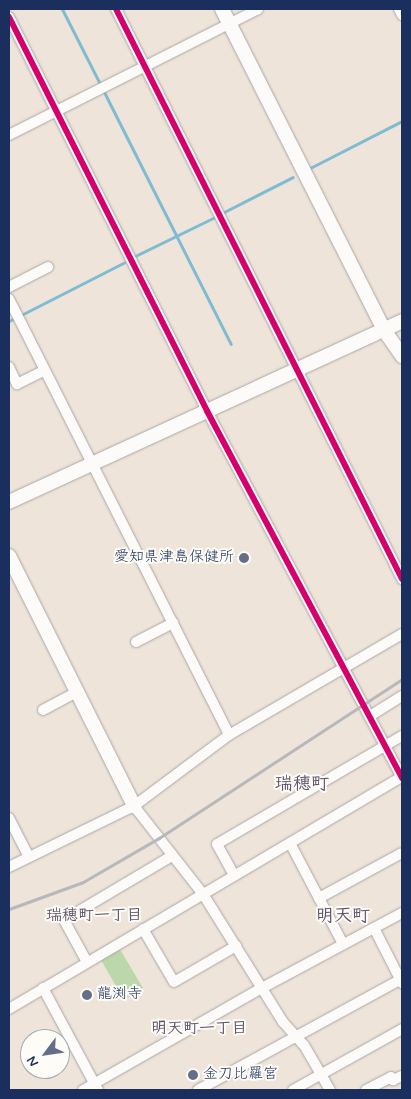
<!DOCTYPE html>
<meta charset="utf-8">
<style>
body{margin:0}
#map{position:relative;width:411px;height:1099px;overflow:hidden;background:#eee4d9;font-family:Mynerve,"Klee One",sans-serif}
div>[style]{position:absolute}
.green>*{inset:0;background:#bcd8aa}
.stream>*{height:3px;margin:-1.5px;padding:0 1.5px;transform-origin:1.5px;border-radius:1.5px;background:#7fbbd1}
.roads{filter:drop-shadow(0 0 1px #aaa6a6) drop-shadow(0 0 1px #aaa6a6)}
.street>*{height:10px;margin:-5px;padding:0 5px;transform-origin:5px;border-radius:5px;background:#fcfbf9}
.secondary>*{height:14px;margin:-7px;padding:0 7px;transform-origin:7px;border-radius:7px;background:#fcfbf9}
.rail>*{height:3px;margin:-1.5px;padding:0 1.5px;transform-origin:1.5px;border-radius:1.5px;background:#b7b8bb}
.cycleway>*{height:6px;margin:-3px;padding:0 3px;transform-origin:3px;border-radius:3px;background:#d6006c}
.dots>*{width:14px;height:14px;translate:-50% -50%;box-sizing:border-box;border:2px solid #fdfcf7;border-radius:50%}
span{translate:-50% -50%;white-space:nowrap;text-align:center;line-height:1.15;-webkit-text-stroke:4px #fdfcf7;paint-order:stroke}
.poi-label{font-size:15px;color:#1b2f5e}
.right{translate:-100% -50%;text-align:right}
.left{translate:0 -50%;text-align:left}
.neighbourhood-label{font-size:16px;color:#61536b;font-weight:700}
.quarter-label{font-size:18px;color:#61536b;font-weight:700}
.frame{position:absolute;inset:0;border:10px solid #1b2f5e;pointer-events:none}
.north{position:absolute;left:20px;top:1029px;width:50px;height:50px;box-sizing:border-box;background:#fdfcf7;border:1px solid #a3aaba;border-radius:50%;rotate:239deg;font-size:14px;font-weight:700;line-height:20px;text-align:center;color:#1b2f5e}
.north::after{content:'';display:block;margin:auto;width:18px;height:22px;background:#656e89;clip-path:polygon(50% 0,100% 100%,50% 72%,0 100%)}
</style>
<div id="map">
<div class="green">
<i style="clip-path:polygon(118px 950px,121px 951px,143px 988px,124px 1000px,101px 960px)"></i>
</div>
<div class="stream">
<i style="left:62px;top:9px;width:82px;rotate:63.1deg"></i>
<i style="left:104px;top:92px;width:282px;rotate:63.3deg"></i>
<i style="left:310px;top:168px;width:103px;rotate:-27.1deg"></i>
<i style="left:224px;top:212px;width:77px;rotate:-26.9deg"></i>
<i style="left:135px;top:256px;width:89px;rotate:-26deg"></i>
<i style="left:23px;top:314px;width:114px;rotate:-27deg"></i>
<i style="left:9px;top:321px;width:4px;rotate:-27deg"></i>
</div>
<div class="roads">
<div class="street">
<i style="left:116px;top:9px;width:638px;rotate:63.35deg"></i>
<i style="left:399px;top:9px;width:7px;rotate:63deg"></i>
<i style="left:9px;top:17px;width:441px;rotate:63.3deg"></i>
<i style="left:207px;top:411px;width:416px;rotate:62deg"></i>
<i style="left:9px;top:135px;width:279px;rotate:-26.8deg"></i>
<i style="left:9px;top:287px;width:44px;rotate:-27.1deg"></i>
<i style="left:9px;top:299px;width:488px;rotate:63.2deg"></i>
<i style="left:9px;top:367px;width:19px;rotate:65deg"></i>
<i style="left:17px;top:384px;width:30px;rotate:-26deg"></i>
<i style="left:136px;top:642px;width:42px;rotate:-27.2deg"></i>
<i style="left:43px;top:710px;width:38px;rotate:-28deg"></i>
<i style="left:370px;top:716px;width:38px;rotate:-32deg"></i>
<i style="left:134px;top:806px;width:112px;rotate:51.9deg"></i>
<i style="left:203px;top:894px;width:151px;rotate:58deg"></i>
<i style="left:283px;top:1022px;width:31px;rotate:48deg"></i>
<i style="left:304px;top:1045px;width:52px;rotate:60deg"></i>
<i style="left:9px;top:818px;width:44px;rotate:62.9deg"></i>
<i style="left:290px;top:843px;width:114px;rotate:62.3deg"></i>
<i style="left:9px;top:867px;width:139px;rotate:-26deg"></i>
<i style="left:134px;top:806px;width:119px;rotate:-36.8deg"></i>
<i style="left:229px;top:735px;width:200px;rotate:-30.3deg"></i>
<i style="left:234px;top:875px;width:35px;rotate:-119deg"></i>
<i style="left:217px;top:844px;width:214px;rotate:-30.3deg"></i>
<i style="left:319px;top:898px;width:94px;rotate:-28.5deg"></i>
<i style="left:374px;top:928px;width:62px;rotate:63deg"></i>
<i style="left:143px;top:929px;width:61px;rotate:59.7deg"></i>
<i style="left:174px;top:982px;width:72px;rotate:-30.1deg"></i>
<i style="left:87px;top:962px;width:48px;rotate:-118.7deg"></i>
<i style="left:64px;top:920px;width:126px;rotate:-30.7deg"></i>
<i style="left:43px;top:988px;width:116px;rotate:61.7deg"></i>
<i style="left:9px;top:1009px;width:456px;rotate:-30.6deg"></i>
<i style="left:83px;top:1090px;width:206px;rotate:-29.7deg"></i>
<i style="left:262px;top:988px;width:159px;rotate:-28.2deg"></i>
<i style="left:198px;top:1090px;width:232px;rotate:-28.6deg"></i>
<i style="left:293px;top:1090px;width:125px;rotate:-29.2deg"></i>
<i style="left:366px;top:1090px;width:28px;rotate:-27deg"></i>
<i style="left:391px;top:1077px;width:4px;rotate:56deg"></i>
<i style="left:393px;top:1080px;width:10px;rotate:-24deg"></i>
</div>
<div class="secondary">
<i style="left:222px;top:9px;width:360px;rotate:63.2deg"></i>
<i style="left:384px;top:330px;width:32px;rotate:55deg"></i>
<i style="left:9px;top:502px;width:433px;rotate:-24.7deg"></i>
<i style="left:9px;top:556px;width:280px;rotate:63.4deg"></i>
</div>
</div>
<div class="rail">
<i style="left:9px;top:909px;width:79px;rotate:-20deg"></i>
<i style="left:83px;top:882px;width:88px;rotate:-30.1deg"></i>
<i style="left:159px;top:838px;width:290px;rotate:-33.2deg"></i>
</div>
<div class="cycleway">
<i style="left:116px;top:9px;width:638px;rotate:63.35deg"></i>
<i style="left:9px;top:17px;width:441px;rotate:63.3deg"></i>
<i style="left:207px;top:411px;width:416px;rotate:62deg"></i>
</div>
<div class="dots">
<i style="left:244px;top:558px;background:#656e89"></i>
<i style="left:87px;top:995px;background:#656e89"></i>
<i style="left:193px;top:1075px;background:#656e89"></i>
</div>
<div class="poi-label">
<span class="right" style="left:234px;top:558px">愛知県津島保健所</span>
<span class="left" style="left:97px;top:995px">龍渕寺</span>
<span class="left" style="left:203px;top:1075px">金刀比羅宮</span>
</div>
<div class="neighbourhood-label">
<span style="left:94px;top:916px">瑞穂町一丁目</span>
<span style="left:199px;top:1029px">明天町一丁目</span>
</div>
<div class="quarter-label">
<span style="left:302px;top:784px">瑞穂町</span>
<span style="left:343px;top:916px">明天町</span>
</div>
<div class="frame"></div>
<div class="north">N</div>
</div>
